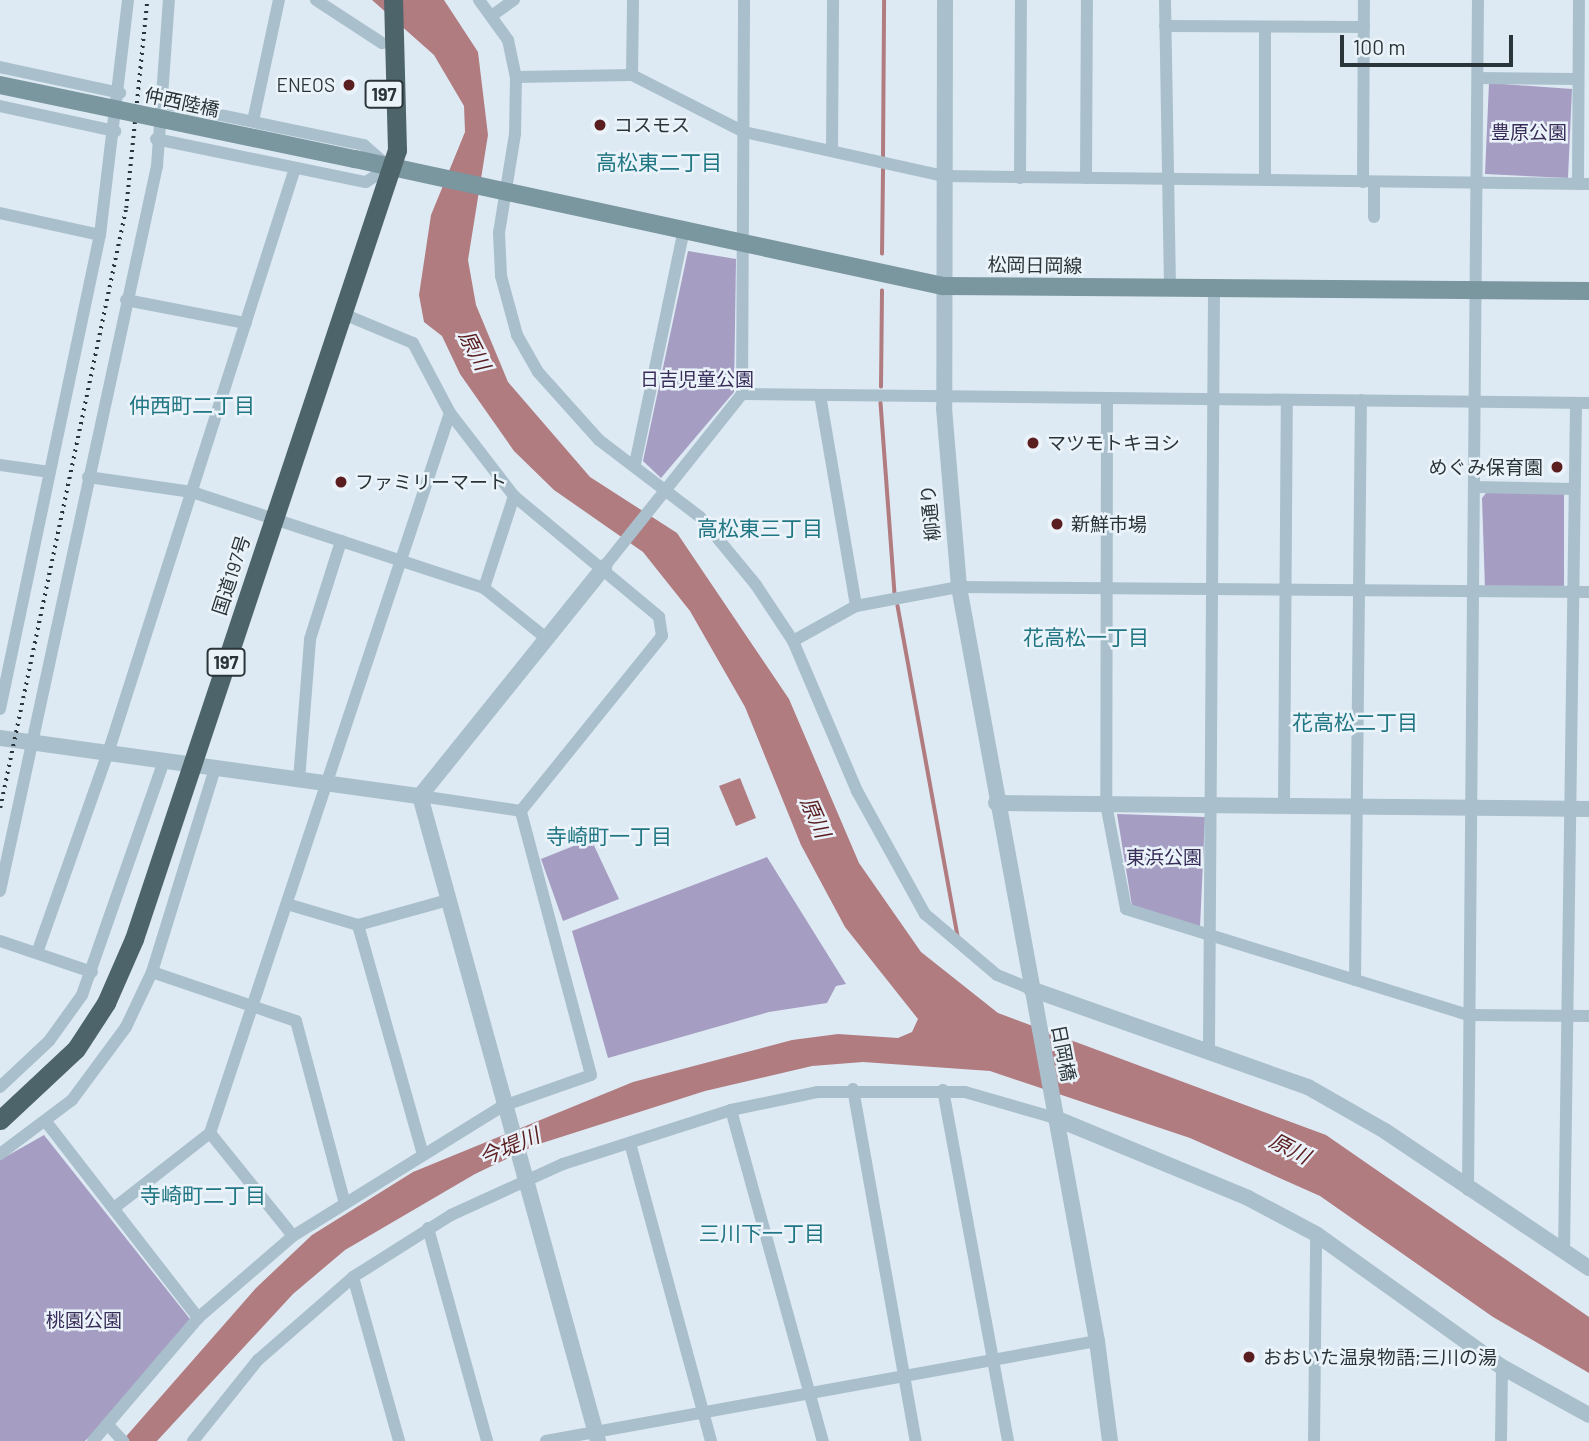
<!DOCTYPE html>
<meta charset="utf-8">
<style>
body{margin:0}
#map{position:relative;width:1589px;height:1441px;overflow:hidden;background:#deeaf3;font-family:Barlow,"Noto Sans JP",sans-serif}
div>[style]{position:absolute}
.green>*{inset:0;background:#a69dc3}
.water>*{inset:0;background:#b17c80}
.stream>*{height:3.5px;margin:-1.75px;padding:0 1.75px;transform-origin:1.75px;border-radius:1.75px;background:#b17c80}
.minor>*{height:12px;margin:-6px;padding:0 6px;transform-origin:6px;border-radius:6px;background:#a9c0cc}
.tertiary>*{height:16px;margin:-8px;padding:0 8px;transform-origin:8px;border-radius:8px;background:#a9c0cc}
.secondary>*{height:18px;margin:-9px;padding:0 9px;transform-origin:9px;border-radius:9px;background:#7a969f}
.trunk>*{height:19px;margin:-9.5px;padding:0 9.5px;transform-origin:9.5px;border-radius:9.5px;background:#4d646a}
.rail>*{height:3.5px;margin-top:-1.75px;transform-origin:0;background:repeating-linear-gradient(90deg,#293539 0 2px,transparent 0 7px)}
.secondary-bridge>*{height:18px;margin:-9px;padding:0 9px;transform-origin:9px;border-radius:9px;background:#7a969f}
.dots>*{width:19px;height:19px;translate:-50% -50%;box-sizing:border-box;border:4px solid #ebf3fa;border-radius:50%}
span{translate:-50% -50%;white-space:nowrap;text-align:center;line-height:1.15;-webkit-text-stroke:5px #ebf3fa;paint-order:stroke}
.shield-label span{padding:2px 5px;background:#ebf3fa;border:2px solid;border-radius:5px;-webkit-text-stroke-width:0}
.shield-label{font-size:18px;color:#293539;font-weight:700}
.poi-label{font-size:19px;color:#293539}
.right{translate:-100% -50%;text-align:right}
.left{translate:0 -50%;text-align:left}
.street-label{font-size:19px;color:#293539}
.park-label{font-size:19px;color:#382c58}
.neighbourhood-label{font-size:21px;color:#207683}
.water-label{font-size:21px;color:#5b1e20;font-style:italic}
.scale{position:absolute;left:1340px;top:35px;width:173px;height:32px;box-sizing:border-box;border:4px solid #293539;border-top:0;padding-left:9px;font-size:21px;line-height:24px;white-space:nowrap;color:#293539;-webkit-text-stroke:5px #ebf3fa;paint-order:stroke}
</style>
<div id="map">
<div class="green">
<i style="clip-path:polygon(1489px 83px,1572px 89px,1568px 178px,1485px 174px)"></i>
<i style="clip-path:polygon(688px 251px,736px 259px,734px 392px,661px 478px,643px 461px)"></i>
<i style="clip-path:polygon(1487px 492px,1564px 494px,1564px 589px,1485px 589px,1482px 498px)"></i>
<i style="clip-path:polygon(1117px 814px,1205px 817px,1200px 927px,1132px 906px)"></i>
<i style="clip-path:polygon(591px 839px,619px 899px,563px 921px,541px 859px)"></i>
<i style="clip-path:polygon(767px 857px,846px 984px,836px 986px,827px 1003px,769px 1012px,608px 1058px,572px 931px)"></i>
<i style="clip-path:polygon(44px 1135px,190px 1319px,127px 1400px,85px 1441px,0 1441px,0 1160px)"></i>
</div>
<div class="water">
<i style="clip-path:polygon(372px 0,444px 0,478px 52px,488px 135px,468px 260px,476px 305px,508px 382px,590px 477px,677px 533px,789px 699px,859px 863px,921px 952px,998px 1013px,1326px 1135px,1589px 1317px,1589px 1373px,1493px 1317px,1320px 1196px,1190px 1138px,990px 1071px,863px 1062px,812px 1066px,705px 1091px,536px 1145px,475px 1174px,345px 1250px,293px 1294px,157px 1441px,122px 1441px,256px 1288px,312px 1235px,413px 1172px,633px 1082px,792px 1040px,838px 1034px,898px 1038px,912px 1032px,918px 1019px,845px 927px,801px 845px,745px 707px,690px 611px,643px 552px,554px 490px,514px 451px,460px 374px,442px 336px,424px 322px,419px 295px,431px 215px,465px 132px,464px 106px,434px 55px)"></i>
<i style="clip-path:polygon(740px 778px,756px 818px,736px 826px,719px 786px)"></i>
</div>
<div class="stream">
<i style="left:883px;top:158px;width:158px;rotate:-89.6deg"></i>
<i style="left:882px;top:254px;width:84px;rotate:-89.3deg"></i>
<i style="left:881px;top:387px;width:96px;rotate:-89.4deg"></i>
<i style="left:881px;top:403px;width:190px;rotate:85.8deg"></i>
<i style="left:898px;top:606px;width:335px;rotate:79.7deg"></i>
</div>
<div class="minor">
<i style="left:316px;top:0;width:79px;rotate:33.1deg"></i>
<i style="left:479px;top:0;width:49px;rotate:54.1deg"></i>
<i style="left:508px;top:40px;width:38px;rotate:78deg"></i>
<i style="left:516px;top:77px;width:57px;rotate:91deg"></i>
<i style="left:515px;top:134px;width:100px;rotate:99.2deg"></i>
<i style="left:499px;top:233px;width:43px;rotate:87.3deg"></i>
<i style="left:501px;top:276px;width:61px;rotate:74.8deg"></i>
<i style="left:517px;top:335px;width:43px;rotate:60.4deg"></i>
<i style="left:538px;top:372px;width:91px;rotate:48.1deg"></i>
<i style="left:599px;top:440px;width:127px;rotate:37.3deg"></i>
<i style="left:700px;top:517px;width:88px;rotate:50.5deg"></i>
<i style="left:756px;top:585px;width:67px;rotate:56.5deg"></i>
<i style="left:793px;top:641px;width:163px;rotate:66.9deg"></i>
<i style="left:857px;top:791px;width:141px;rotate:61.1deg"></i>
<i style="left:925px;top:914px;width:94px;rotate:40.3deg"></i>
<i style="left:997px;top:975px;width:37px;rotate:22deg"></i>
<i style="left:1165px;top:0;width:288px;rotate:89deg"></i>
<i style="left:493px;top:15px;width:26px;rotate:-36deg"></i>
<i style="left:1165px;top:26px;width:199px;rotate:0.3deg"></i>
<i style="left:1265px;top:27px;width:153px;rotate:90deg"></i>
<i style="left:0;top:67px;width:123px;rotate:12.2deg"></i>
<i style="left:632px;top:75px;width:75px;rotate:-89.2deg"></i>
<i style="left:516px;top:77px;width:116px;rotate:-1deg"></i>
<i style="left:632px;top:75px;width:126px;rotate:27deg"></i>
<i style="left:744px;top:132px;width:205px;rotate:12.4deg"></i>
<i style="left:944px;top:176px;width:645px;rotate:0.71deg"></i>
<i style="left:1478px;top:78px;width:100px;rotate:0.6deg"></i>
<i style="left:0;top:106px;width:118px;rotate:12.3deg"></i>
<i style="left:253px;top:121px;width:124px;rotate:-77.9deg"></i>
<i style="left:156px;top:139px;width:214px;rotate:11.6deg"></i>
<i style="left:366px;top:182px;width:27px;rotate:-33deg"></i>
<i style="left:389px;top:167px;width:33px;rotate:-139deg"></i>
<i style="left:364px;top:145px;width:209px;rotate:-168.2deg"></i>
<i style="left:832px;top:151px;width:151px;rotate:-89.6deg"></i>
<i style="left:1020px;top:178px;width:178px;rotate:-89.7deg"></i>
<i style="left:1086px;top:178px;width:178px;rotate:-89.7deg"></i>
<i style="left:1363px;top:182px;width:182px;rotate:-89.7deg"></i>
<i style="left:1374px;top:182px;width:35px;rotate:90deg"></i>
<i style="left:1578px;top:184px;width:184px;rotate:-89.7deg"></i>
<i style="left:0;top:213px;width:102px;rotate:12.4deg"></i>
<i style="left:126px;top:300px;width:122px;rotate:10.9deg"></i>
<i style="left:341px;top:313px;width:78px;rotate:22.6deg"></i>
<i style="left:413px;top:343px;width:79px;rotate:62.1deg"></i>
<i style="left:450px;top:413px;width:105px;rotate:52.4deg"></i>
<i style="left:514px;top:496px;width:189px;rotate:39.8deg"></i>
<i style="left:659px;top:617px;width:19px;rotate:81deg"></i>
<i style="left:662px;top:636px;width:225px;rotate:128.9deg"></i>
<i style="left:742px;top:394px;width:847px;rotate:0.61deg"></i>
<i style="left:820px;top:395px;width:214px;rotate:80.3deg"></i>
<i style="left:1107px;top:398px;width:406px;rotate:90.1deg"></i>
<i style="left:1106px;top:804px;width:107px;rotate:79.2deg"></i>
<i style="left:1126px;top:909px;width:359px;rotate:17.2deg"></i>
<i style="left:1469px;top:1015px;width:120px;rotate:0.5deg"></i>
<i style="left:635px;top:464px;width:240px;rotate:-78.2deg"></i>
<i style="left:0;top:465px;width:50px;rotate:8deg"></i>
<i style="left:88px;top:477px;width:105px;rotate:8.2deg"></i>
<i style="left:192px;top:492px;width:307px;rotate:18.2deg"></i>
<i style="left:484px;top:588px;width:80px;rotate:38.9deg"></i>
<i style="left:1474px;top:487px;width:100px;rotate:1.1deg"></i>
<i style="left:604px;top:567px;width:221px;rotate:-51.4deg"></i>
<i style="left:742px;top:394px;width:394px;rotate:-89.7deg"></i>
<i style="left:484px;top:588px;width:97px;rotate:-71.9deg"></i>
<i style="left:793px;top:641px;width:72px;rotate:-29.1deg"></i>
<i style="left:856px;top:606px;width:105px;rotate:-10.5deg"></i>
<i style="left:959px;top:587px;width:630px;rotate:0.45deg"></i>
<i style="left:0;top:709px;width:484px;rotate:-78.1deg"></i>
<i style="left:100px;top:235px;width:237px;rotate:-83.2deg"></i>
<i style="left:299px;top:780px;width:141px;rotate:-85.5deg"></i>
<i style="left:310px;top:639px;width:103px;rotate:-72.4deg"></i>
<i style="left:420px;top:796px;width:102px;rotate:8.4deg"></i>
<i style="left:1284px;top:806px;width:406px;rotate:-89.6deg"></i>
<i style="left:0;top:891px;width:742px;rotate:-77.78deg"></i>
<i style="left:157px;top:166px;width:166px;rotate:-85.9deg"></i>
<i style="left:287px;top:904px;width:74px;rotate:16.5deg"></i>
<i style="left:358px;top:925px;width:93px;rotate:-15.5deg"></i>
<i style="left:358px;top:925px;width:235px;rotate:74.2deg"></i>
<i style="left:0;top:941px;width:97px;rotate:18.6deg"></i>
<i style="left:37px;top:953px;width:212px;rotate:-70.5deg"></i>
<i style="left:108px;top:753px;width:614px;rotate:-72.27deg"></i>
<i style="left:152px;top:972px;width:152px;rotate:18.8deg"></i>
<i style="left:296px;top:1021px;width:185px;rotate:75deg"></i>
<i style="left:1355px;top:980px;width:580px;rotate:-89.41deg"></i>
<i style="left:1209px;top:1047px;width:759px;rotate:-89.62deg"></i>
<i style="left:0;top:1087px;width:67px;rotate:-43.2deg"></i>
<i style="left:49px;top:1041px;width:57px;rotate:-54.3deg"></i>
<i style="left:82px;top:995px;width:248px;rotate:-70.7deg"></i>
<i style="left:853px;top:1089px;width:358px;rotate:79.9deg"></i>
<i style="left:943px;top:1090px;width:357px;rotate:79.5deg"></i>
<i style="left:731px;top:1110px;width:344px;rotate:74.5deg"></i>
<i style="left:47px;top:1123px;width:247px;rotate:52.2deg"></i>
<i style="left:210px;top:1133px;width:132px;rotate:51.1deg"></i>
<i style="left:630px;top:1143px;width:309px;rotate:74.8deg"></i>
<i style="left:0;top:1154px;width:90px;rotate:-36.9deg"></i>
<i style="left:72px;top:1100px;width:91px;rotate:-53.5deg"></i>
<i style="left:126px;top:1027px;width:61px;rotate:-64.7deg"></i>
<i style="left:152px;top:972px;width:214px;rotate:-72.8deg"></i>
<i style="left:1468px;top:1190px;width:1190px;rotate:-89.52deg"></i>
<i style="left:114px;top:1208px;width:122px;rotate:-38deg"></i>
<i style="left:210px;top:1133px;width:759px;rotate:-71.57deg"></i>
<i style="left:428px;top:1228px;width:221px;rotate:74.5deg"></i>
<i style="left:1564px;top:1253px;width:850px;rotate:-89.19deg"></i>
<i style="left:353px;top:1277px;width:170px;rotate:74.3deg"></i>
<i style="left:109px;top:1426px;width:21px;rotate:47deg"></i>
<i style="left:93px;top:1441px;width:162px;rotate:-49.5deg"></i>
<i style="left:198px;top:1318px;width:125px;rotate:-40.8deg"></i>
<i style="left:293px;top:1236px;width:247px;rotate:-31.8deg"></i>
<i style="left:503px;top:1106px;width:93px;rotate:-19.4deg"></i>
<i style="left:591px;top:1075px;width:273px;rotate:-104.9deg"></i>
<i style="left:193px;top:1441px;width:104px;rotate:-51.3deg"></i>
<i style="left:258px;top:1360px;width:126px;rotate:-41.1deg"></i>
<i style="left:353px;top:1277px;width:116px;rotate:-32.3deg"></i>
<i style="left:451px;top:1215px;width:123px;rotate:-24.5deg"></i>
<i style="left:563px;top:1164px;width:176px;rotate:-17.8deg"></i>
<i style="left:731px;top:1110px;width:89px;rotate:-11.7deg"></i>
<i style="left:818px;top:1092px;width:147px"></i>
<i style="left:965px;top:1092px;width:94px;rotate:16.1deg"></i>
<i style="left:546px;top:1441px;width:560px;rotate:-10.29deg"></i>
<i style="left:1314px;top:1441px;width:207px;rotate:-89.4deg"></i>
<i style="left:1501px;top:1441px;width:74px;rotate:-89.2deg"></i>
</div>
<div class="tertiary">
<i style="left:945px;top:0;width:408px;rotate:90.1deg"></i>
<i style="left:944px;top:408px;width:180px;rotate:85.2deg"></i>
<i style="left:959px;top:587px;width:767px;rotate:79.63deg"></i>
<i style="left:1097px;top:1341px;width:101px;rotate:82.6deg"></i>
<i style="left:0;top:738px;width:424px;rotate:7.9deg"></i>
<i style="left:420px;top:796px;width:669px;rotate:74.57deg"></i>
<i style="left:420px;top:796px;width:294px;rotate:-51.2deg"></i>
<i style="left:996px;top:803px;width:593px;rotate:0.58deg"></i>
<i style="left:1031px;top:989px;width:294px;rotate:19.5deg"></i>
<i style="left:1308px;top:1087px;width:89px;rotate:29.7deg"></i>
<i style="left:1385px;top:1131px;width:246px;rotate:33.9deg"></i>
<i style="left:1055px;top:1118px;width:209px;rotate:22.5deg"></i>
<i style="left:1248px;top:1198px;width:77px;rotate:27.9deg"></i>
<i style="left:1316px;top:1234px;width:229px;rotate:35.6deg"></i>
<i style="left:1502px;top:1367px;width:99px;rotate:28.9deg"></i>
</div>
<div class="secondary">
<i style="left:355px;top:159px;width:602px;rotate:12.19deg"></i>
<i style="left:943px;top:286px;width:646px;rotate:0.44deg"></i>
</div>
<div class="trunk">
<i style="left:0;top:1120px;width:104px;rotate:-43.1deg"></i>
<i style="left:76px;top:1049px;width:55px;rotate:-56.9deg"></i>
<i style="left:106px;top:1003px;width:70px;rotate:-66.4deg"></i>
<i style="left:134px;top:939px;width:832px;rotate:-71.57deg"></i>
<i style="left:397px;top:150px;width:150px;rotate:-91.5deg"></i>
</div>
<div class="rail">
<i style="left:0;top:808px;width:613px;rotate:-78.14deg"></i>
<i style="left:126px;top:208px;width:209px;rotate:-84.2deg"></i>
</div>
<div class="secondary-bridge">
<i style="left:0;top:85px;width:363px;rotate:11.8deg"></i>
</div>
<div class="dots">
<i style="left:349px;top:85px;background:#5b1e20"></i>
<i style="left:600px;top:125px;background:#5b1e20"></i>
<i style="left:1033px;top:443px;background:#5b1e20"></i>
<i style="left:1557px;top:467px;background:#5b1e20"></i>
<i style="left:341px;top:482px;background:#5b1e20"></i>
<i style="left:1057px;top:524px;background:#5b1e20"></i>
<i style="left:1249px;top:1357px;background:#5b1e20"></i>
</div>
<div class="shield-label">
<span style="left:384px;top:94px">197</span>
<span style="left:226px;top:662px">197</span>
</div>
<div class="poi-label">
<span class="right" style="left:335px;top:85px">ENEOS</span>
<span class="left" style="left:614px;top:125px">コスモス</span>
<span class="left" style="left:1047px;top:443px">マツモトキヨシ</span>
<span class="right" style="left:1543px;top:467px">めぐみ保育園</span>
<span class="left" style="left:355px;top:482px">ファミリーマート</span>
<span class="left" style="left:1071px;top:524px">新鮮市場</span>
<span class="left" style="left:1263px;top:1357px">おおいた温泉物語;三川の湯</span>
</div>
<div class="street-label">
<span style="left:182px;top:102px;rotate:12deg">仲西陸橋</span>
<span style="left:1035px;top:265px;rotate:1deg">松岡日岡線</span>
<span style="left:930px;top:513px;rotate:-96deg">柳通り</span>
<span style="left:231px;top:575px;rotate:-72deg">国道197号</span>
<span style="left:1064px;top:1053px;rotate:79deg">日岡橋</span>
</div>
<div class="park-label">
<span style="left:1529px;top:132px">豊原公園</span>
<span style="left:697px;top:379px">日吉児童公園</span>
<span style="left:1164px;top:857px">東浜公園</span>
<span style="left:84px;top:1320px">桃園公園</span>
</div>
<div class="neighbourhood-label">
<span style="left:659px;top:162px">高松東二丁目</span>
<span style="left:192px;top:405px">仲西町二丁目</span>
<span style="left:760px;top:528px">高松東三丁目</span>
<span style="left:1086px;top:637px">花高松一丁目</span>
<span style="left:1355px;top:722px">花高松二丁目</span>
<span style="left:609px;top:836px">寺崎町一丁目</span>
<span style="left:203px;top:1195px">寺崎町二丁目</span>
<span style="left:762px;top:1233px">三川下一丁目</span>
</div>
<div class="water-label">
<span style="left:475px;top:350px;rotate:63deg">原川</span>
<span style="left:816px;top:817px;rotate:66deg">原川</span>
<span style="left:509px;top:1146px;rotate:-23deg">今堤川</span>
<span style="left:1290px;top:1148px;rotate:27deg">原川</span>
</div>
<div class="scale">100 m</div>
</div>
